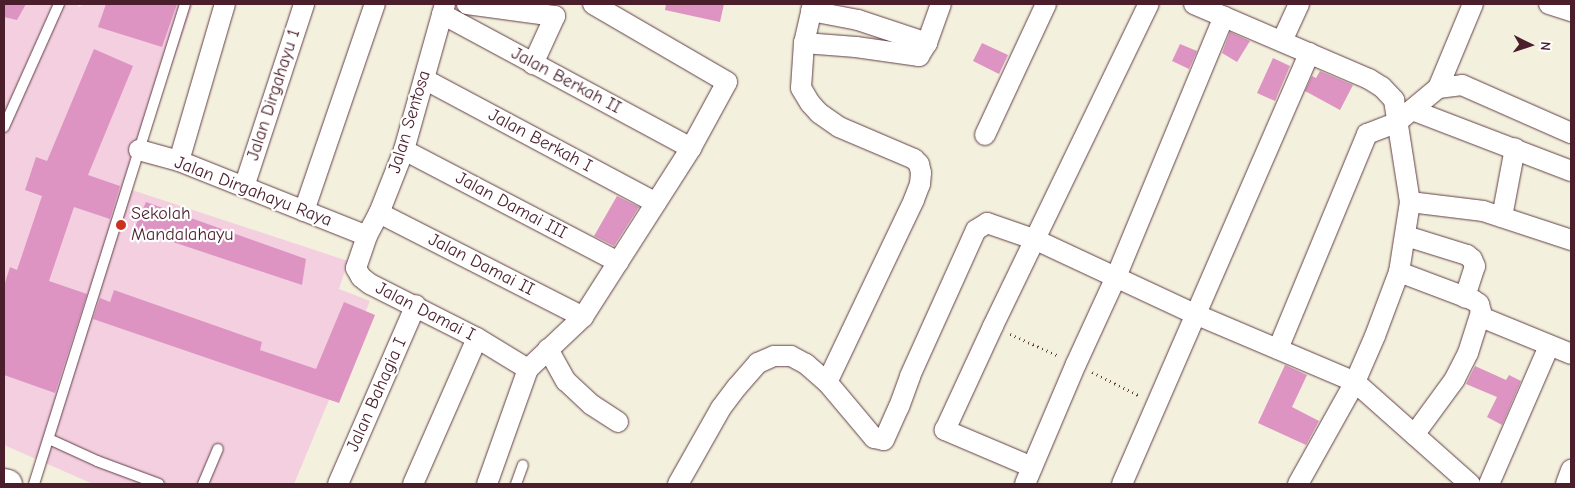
<!DOCTYPE html>
<style>
body{margin:0}
#map{position:relative;width:1575px;height:488px;overflow:hidden;background:#f3f0dd;font-family:"Comic Neue",sans-serif}
div>[style]{position:absolute}
.built>*{inset:0;background:#f3cfe0}
.building>*{inset:0;background:#de94c3}
.path>*{height:3px;margin-top:-1.5px;transform-origin:0;background:repeating-linear-gradient(90deg,#633e46 0 1px,transparent 0 5px)}
.roads{filter:drop-shadow(0 0 1px #633e46) drop-shadow(0 0 1px #633e46)}
.lane>*{height:10px;margin:-5px;padding:0 5px;transform-origin:5px;border-radius:5px;background:#fff}
.street>*{height:20px;margin:-10px;padding:0 10px;transform-origin:10px;border-radius:10px;background:#fff}
.secondary>*{height:28px;margin:-14px;padding:0 14px;transform-origin:14px;border-radius:14px;background:#fff}
.dots>*{width:14px;height:14px;translate:-50% -50%;box-sizing:border-box;border:2px solid #fff;border-radius:50%}
span{translate:-50% -50%;white-space:nowrap;text-align:center;line-height:1.15;-webkit-text-stroke:4.5px #fff;paint-order:stroke}
.street-label{font-size:18px;color:#4a1f2b}
.poi-label{font-size:18px;color:#4a1f2b}
.left{translate:0 -50%;text-align:left}
.frame{position:absolute;inset:0;border:5px solid #4a1f2b;pointer-events:none}
.north{position:absolute;left:1505px;top:20px;width:50px;height:50px;-webkit-text-stroke:4px #fff;paint-order:stroke;rotate:94deg;font-size:14px;font-weight:700;line-height:20px;text-align:center;color:#4a1f2b}
.north::after{content:'';display:block;margin:auto;width:18px;height:22px;background:#4a1f2b;clip-path:polygon(50% 0,100% 100%,50% 72%,0 100%)}
</style>
<div id="map">
<div class="built">
<i style="clip-path:polygon(4px 4px,78px 4px,78px 7px,86px 4px,193px 4px,129px 189px,348px 261px,339px 289px,370px 301px,294px 484px,93px 484px,4px 445px)"></i>
</div>
<div class="building">
<i style="clip-path:polygon(4px 4px,26px 4px,17px 20px,4px 17px)"></i>
<i style="clip-path:polygon(106px 4px,177px 4px,162px 47px,98px 27px)"></i>
<i style="clip-path:polygon(666px 4px,724px 4px,720px 22px,665px 10px)"></i>
<i style="clip-path:polygon(1230px 32px,1250px 41px,1237px 62px,1222px 53px)"></i>
<i style="clip-path:polygon(982px 43px,1008px 55px,999px 74px,973px 61px)"></i>
<i style="clip-path:polygon(1180px 44px,1197px 51px,1189px 69px,1172px 61px)"></i>
<i style="clip-path:polygon(94px 49px,133px 66px,88px 175px,120px 186px,110px 219px,74px 207px,49px 281px,87px 294px,55px 393px,4px 375px,4px 286px,10px 267px,17px 270px,42px 196px,25px 190px,36px 157px,47px 161px)"></i>
<i style="clip-path:polygon(1273px 58px,1290px 66px,1275px 101px,1257px 93px)"></i>
<i style="clip-path:polygon(1320px 71px,1353px 85px,1340px 110px,1305px 91px,1312px 76px,1316px 78px)"></i>
<i style="clip-path:polygon(617px 196px,639px 207px,614px 246px,594px 236px)"></i>
<i style="clip-path:polygon(146px 202px,306px 259px,302px 285px,134px 229px)"></i>
<i style="clip-path:polygon(114px 290px,262px 342px,260px 350px,316px 369px,344px 302px,375px 315px,339px 403px,93px 319px,100px 298px,110px 302px)"></i>
<i style="clip-path:polygon(1285px 365px,1307px 375px,1292px 407px,1319px 421px,1306px 445px,1258px 423px)"></i>
<i style="clip-path:polygon(1475px 366px,1506px 380px,1509px 375px,1521px 381px,1502px 425px,1487px 417px,1497px 397px,1466px 384px)"></i>
</div>
<div class="path">
<i style="left:1010px;top:334px;width:54px;rotate:24.2deg"></i>
<i style="left:1092px;top:372px;width:54px;rotate:26.6deg"></i>
</div>
<div class="roads">
<div class="lane">
<i style="left:4px;top:127px;width:135px;rotate:-65.9deg"></i>
<i style="left:49px;top:439px;width:53px;rotate:24.6deg"></i>
<i style="left:97px;top:461px;width:66px;rotate:20.4deg"></i>
<i style="left:34px;top:484px;width:503px;rotate:-72.54deg"></i>
<i style="left:203px;top:484px;width:38px;rotate:-67deg"></i>
<i style="left:516px;top:484px;width:20px;rotate:-70deg"></i>
</div>
<div class="street">
<i style="left:445px;top:4px;width:152px;rotate:105.7deg"></i>
<i style="left:404px;top:150px;width:68px;rotate:111.6deg"></i>
<i style="left:379px;top:213px;width:26px;rotate:118deg"></i>
<i style="left:367px;top:236px;width:34px;rotate:109deg"></i>
<i style="left:356px;top:268px;width:10px;rotate:61deg"></i>
<i style="left:361px;top:277px;width:11px;rotate:38deg"></i>
<i style="left:370px;top:284px;width:120px;rotate:26.8deg"></i>
<i style="left:477px;top:338px;width:60px;rotate:31.3deg"></i>
<i style="left:467px;top:4px;width:89px;rotate:7.8deg"></i>
<i style="left:555px;top:16px;width:53px;rotate:114.6deg"></i>
<i style="left:813px;top:4px;width:40px;rotate:103deg"></i>
<i style="left:804px;top:43px;width:45px;rotate:93.8deg"></i>
<i style="left:801px;top:88px;width:17px;rotate:59deg"></i>
<i style="left:810px;top:103px;width:13px;rotate:48deg"></i>
<i style="left:819px;top:113px;width:24px;rotate:35deg"></i>
<i style="left:839px;top:127px;width:82px;rotate:23.1deg"></i>
<i style="left:914px;top:159px;width:7px;rotate:45deg"></i>
<i style="left:919px;top:164px;width:9px;rotate:77deg"></i>
<i style="left:921px;top:173px;width:11px;rotate:95deg"></i>
<i style="left:920px;top:184px;width:17px;rotate:111deg"></i>
<i style="left:914px;top:200px;width:202px;rotate:115.5deg"></i>
<i style="left:1194px;top:4px;width:190px;rotate:23.2deg"></i>
<i style="left:1369px;top:79px;width:15px;rotate:32deg"></i>
<i style="left:1382px;top:87px;width:18px;rotate:47deg"></i>
<i style="left:1394px;top:100px;width:103px;rotate:81.1deg"></i>
<i style="left:1410px;top:202px;width:71px;rotate:98.9deg"></i>
<i style="left:1399px;top:272px;width:68px;rotate:110.6deg"></i>
<i style="left:1375px;top:336px;width:50px;rotate:113.5deg"></i>
<i style="left:1355px;top:382px;width:117px;rotate:119.2deg"></i>
<i style="left:1549px;top:4px;width:23px;rotate:18deg"></i>
<i style="left:811px;top:11px;width:48px;rotate:10.8deg"></i>
<i style="left:858px;top:20px;width:73px;rotate:18.4deg"></i>
<i style="left:442px;top:14px;width:283px;rotate:28.3deg"></i>
<i style="left:1282px;top:41px;width:41px;rotate:-65.3deg"></i>
<i style="left:804px;top:43px;width:52px;rotate:4.4deg"></i>
<i style="left:856px;top:47px;width:64px;rotate:8.1deg"></i>
<i style="left:919px;top:56px;width:15px;rotate:-58deg"></i>
<i style="left:927px;top:43px;width:41px;rotate:-70.3deg"></i>
<i style="left:424px;top:79px;width:263px;rotate:28.1deg"></i>
<i style="left:1438px;top:88px;width:24px;rotate:-7deg"></i>
<i style="left:1462px;top:85px;width:119px;rotate:23.8deg"></i>
<i style="left:1412px;top:110px;width:170px;rotate:21deg"></i>
<i style="left:985px;top:135px;width:145px;rotate:-65deg"></i>
<i style="left:139px;top:150px;width:41px;rotate:15.4deg"></i>
<i style="left:179px;top:161px;width:202px;rotate:21.7deg"></i>
<i style="left:404px;top:150px;width:242px;rotate:27.6deg"></i>
<i style="left:179px;top:161px;width:164px;rotate:-73.7deg"></i>
<i style="left:244px;top:187px;width:193px;rotate:-71.8deg"></i>
<i style="left:1410px;top:202px;width:74px;rotate:7deg"></i>
<i style="left:1483px;top:211px;width:93px;rotate:18.2deg"></i>
<i style="left:304px;top:211px;width:219px;rotate:-71.1deg"></i>
<i style="left:379px;top:213px;width:229px;rotate:27deg"></i>
<i style="left:1502px;top:217px;width:70px;rotate:-79.3deg"></i>
<i style="left:1406px;top:236px;width:64px;rotate:17.3deg"></i>
<i style="left:1467px;top:255px;width:6px;rotate:39deg"></i>
<i style="left:1472px;top:259px;width:8px;rotate:67deg"></i>
<i style="left:1475px;top:266px;width:33px;rotate:108deg"></i>
<i style="left:1399px;top:272px;width:79px;rotate:20.7deg"></i>
<i style="left:1473px;top:300px;width:7px;rotate:34deg"></i>
<i style="left:1479px;top:304px;width:8px;rotate:76deg"></i>
<i style="left:1481px;top:312px;width:43px;rotate:107.6deg"></i>
<i style="left:1468px;top:353px;width:29px;rotate:117deg"></i>
<i style="left:1455px;top:379px;width:69px;rotate:126.2deg"></i>
<i style="left:1481px;top:317px;width:97px;rotate:22.3deg"></i>
<i style="left:548px;top:349px;width:37px;rotate:61deg"></i>
<i style="left:566px;top:381px;width:35px;rotate:43deg"></i>
<i style="left:592px;top:405px;width:31px;rotate:33deg"></i>
<i style="left:1278px;top:349px;width:233px;rotate:-67.5deg"></i>
<i style="left:1367px;top:134px;width:31px;rotate:-21deg"></i>
<i style="left:1396px;top:123px;width:55px;rotate:-39.8deg"></i>
<i style="left:1438px;top:88px;width:91px;rotate:-67.4deg"></i>
<i style="left:1032px;top:467px;width:95px;rotate:-157deg"></i>
<i style="left:945px;top:430px;width:115px;rotate:-65.2deg"></i>
<i style="left:993px;top:326px;width:358px;rotate:-64.2deg"></i>
<i style="left:338px;top:484px;width:195px;rotate:-66.5deg"></i>
<i style="left:413px;top:484px;width:159px;rotate:-66.3deg"></i>
<i style="left:487px;top:484px;width:122px;rotate:-70.4deg"></i>
<i style="left:528px;top:369px;width:76px;rotate:-43.4deg"></i>
<i style="left:583px;top:317px;width:201px;rotate:-57.4deg"></i>
<i style="left:691px;top:148px;width:75px;rotate:-61.4deg"></i>
<i style="left:727px;top:82px;width:155px;rotate:-149.8deg"></i>
<i style="left:678px;top:484px;width:87px;rotate:-60.5deg"></i>
<i style="left:721px;top:408px;width:26px;rotate:-53deg"></i>
<i style="left:737px;top:387px;width:32px;rotate:-49deg"></i>
<i style="left:758px;top:363px;width:17px;rotate:-24deg"></i>
<i style="left:774px;top:356px;width:17px"></i>
<i style="left:791px;top:356px;width:17px;rotate:28deg"></i>
<i style="left:806px;top:364px;width:28px;rotate:41deg"></i>
<i style="left:827px;top:382px;width:73px;rotate:50deg"></i>
<i style="left:874px;top:438px;width:10px;rotate:11deg"></i>
<i style="left:884px;top:440px;width:36px;rotate:-66deg"></i>
<i style="left:899px;top:407px;width:33px;rotate:-70deg"></i>
<i style="left:910px;top:376px;width:160px;rotate:-65.7deg"></i>
<i style="left:976px;top:230px;width:13px;rotate:-32deg"></i>
<i style="left:987px;top:223px;width:52px;rotate:19.1deg"></i>
<i style="left:1036px;top:240px;width:175px;rotate:25deg"></i>
<i style="left:1195px;top:314px;width:174px;rotate:23deg"></i>
<i style="left:1355px;top:382px;width:154px;rotate:41.6deg"></i>
<i style="left:1025px;top:484px;width:130px;rotate:-67deg"></i>
<i style="left:1076px;top:364px;width:96px;rotate:-65.3deg"></i>
<i style="left:1116px;top:277px;width:282px;rotate:-67.5deg"></i>
<i style="left:1122px;top:484px;width:470px;rotate:-66.5deg"></i>
<i style="left:1489px;top:484px;width:150px;rotate:-66.5deg"></i>
<i style="left:1566px;top:484px;width:15px;rotate:-70deg"></i>
</div>
<div class="secondary">
<i style="left:4px;top:483px;width:4px;rotate:14deg"></i>
</div>
</div>
<div class="dots">
<i style="left:121px;top:225px;background:#c8321e"></i>
</div>
<div class="street-label">
<span style="left:566px;top:81px;rotate:28deg">Jalan Berkah II</span>
<span style="left:274px;top:95px;rotate:-72deg">Jalan Dirgahayu 1</span>
<span style="left:410px;top:122px;rotate:-73deg">Jalan Sentosa</span>
<span style="left:540px;top:141px;rotate:28deg">Jalan Berkah I</span>
<span style="left:253px;top:192px;rotate:21deg">Jalan Dirgahayu Raya</span>
<span style="left:511px;top:206px;rotate:28deg">Jalan Damai III</span>
<span style="left:481px;top:265px;rotate:27deg">Jalan Damai II</span>
<span style="left:425px;top:312px;rotate:27deg">Jalan Damai I</span>
<span style="left:377px;top:395px;rotate:-66deg">Jalan Bahagia I</span>
</div>
<div class="poi-label">
<span class="left" style="left:131px;top:225px">Sekolah<br>Mandalahayu</span>
</div>
<div class="frame"></div>
<div class="north">N</div>
</div>
